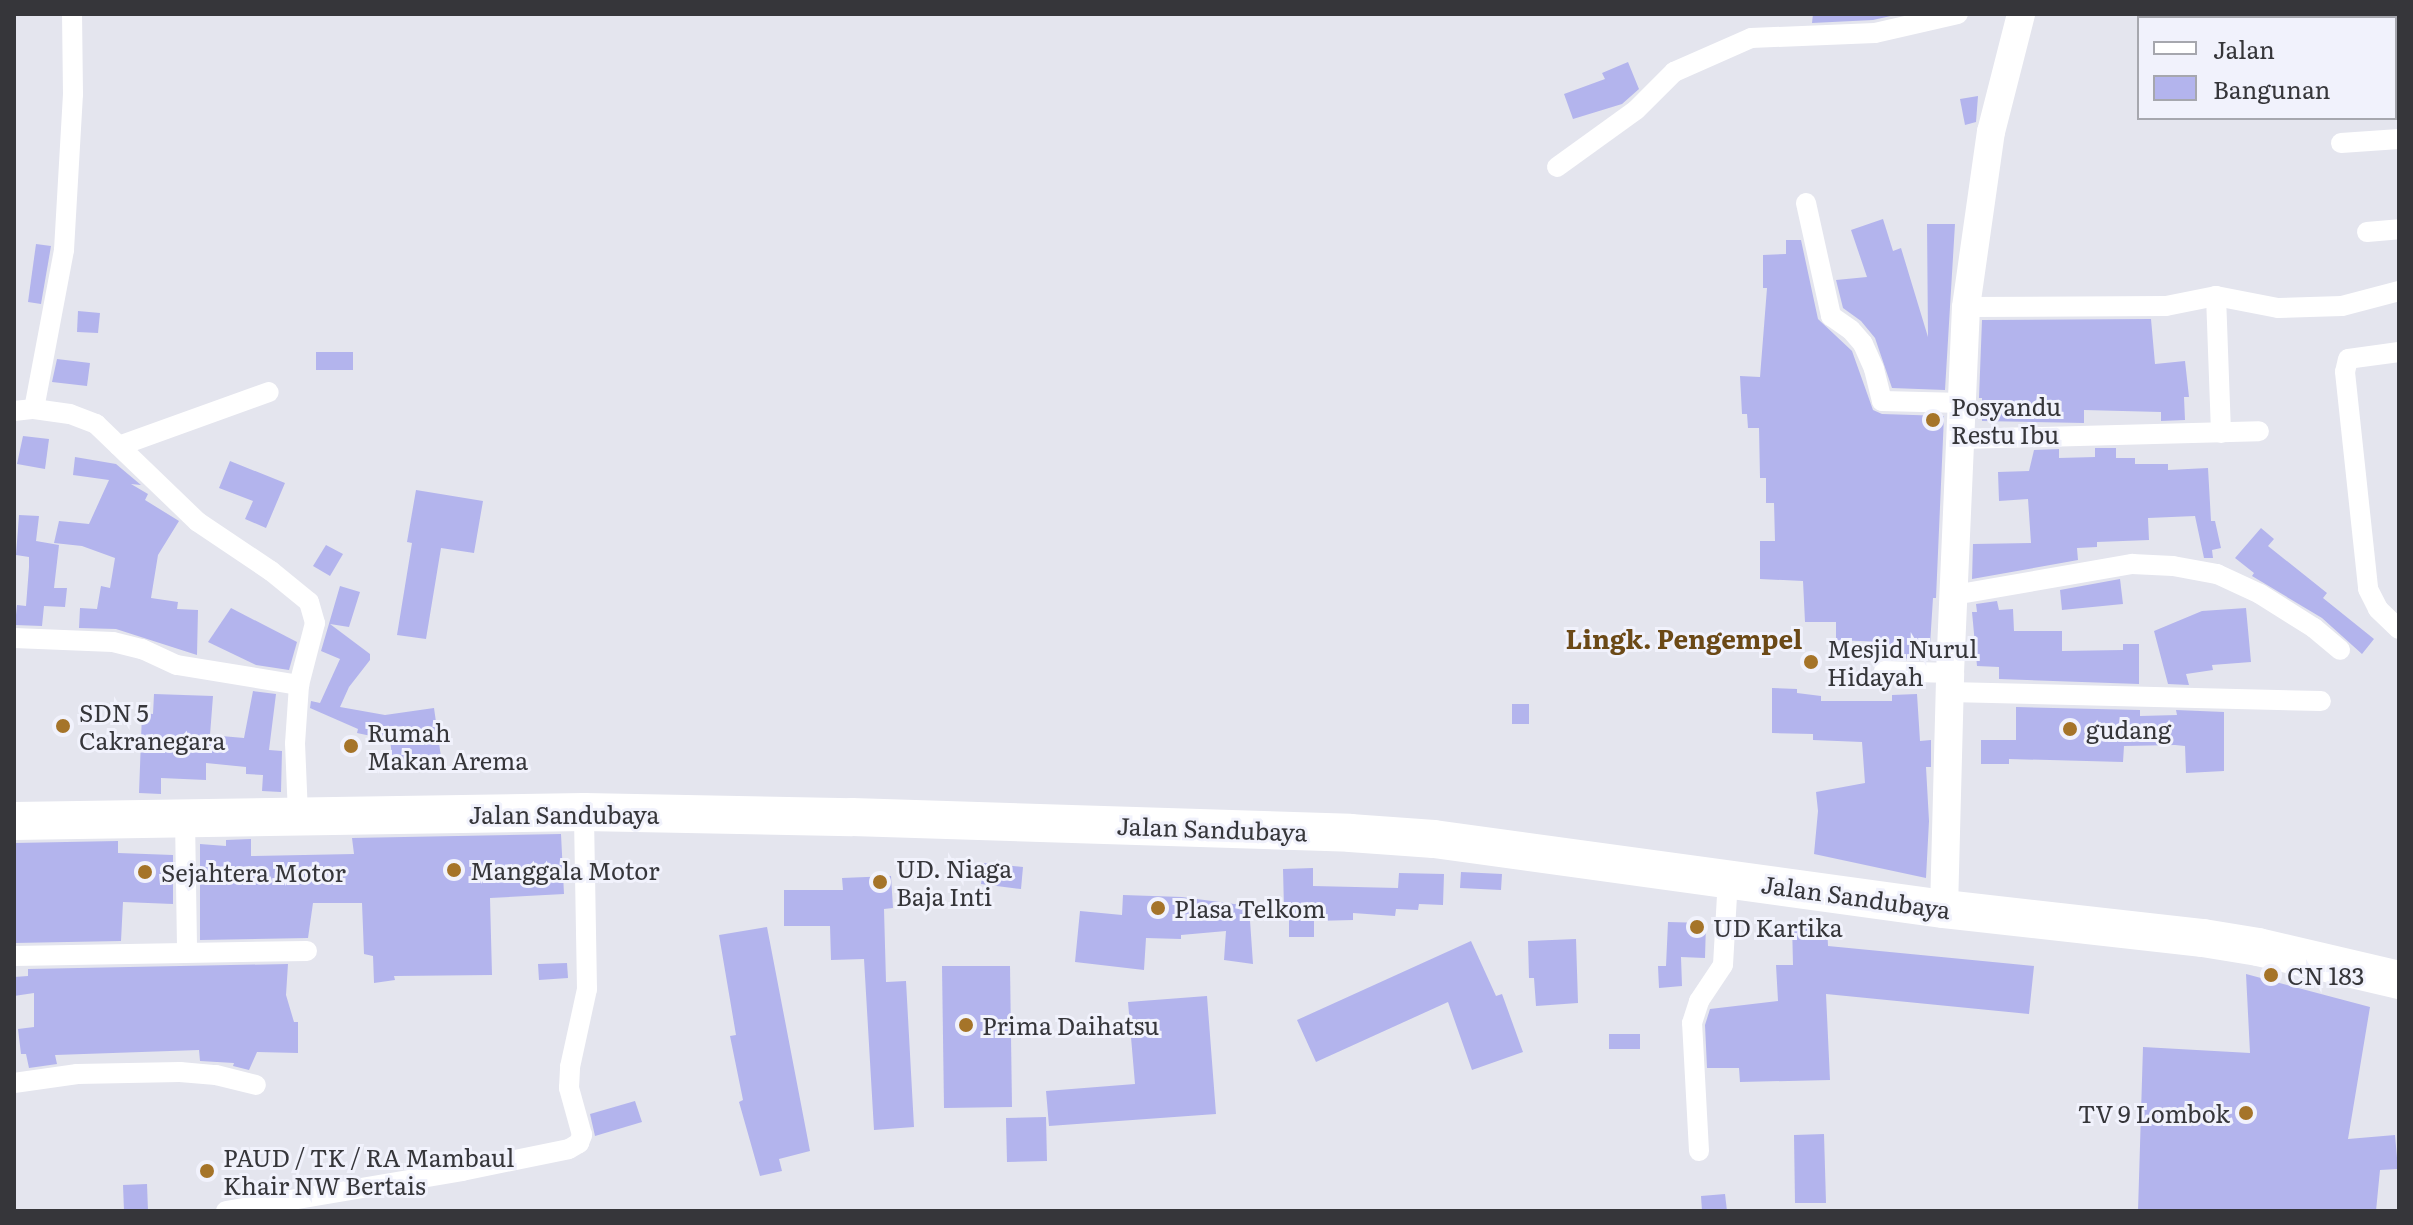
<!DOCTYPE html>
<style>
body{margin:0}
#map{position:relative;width:2413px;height:1225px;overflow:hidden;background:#e4e5ee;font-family:Literata,serif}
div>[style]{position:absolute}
.building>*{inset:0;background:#b3b4ed}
.street>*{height:20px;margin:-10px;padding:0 10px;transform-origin:10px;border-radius:10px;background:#fff}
.secondary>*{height:28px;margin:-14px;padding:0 14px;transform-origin:14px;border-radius:14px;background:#fff}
.highway>*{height:38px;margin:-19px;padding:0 19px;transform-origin:19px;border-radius:19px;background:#fff}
.dots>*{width:22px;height:22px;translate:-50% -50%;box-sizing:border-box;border:4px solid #f1f2fc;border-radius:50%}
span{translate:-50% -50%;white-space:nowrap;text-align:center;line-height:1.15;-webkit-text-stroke:6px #f1f2fc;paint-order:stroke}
.poi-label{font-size:24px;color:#36363a}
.left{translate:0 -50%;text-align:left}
.right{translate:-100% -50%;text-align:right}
.street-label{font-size:24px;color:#36363a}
.neighbourhood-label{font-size:26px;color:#6b4916;font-weight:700}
.frame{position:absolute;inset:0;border:16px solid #36363a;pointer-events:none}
.legend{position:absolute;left:2137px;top:16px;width:260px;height:104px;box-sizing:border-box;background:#f1f2fc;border:2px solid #a6a7ae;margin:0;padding:10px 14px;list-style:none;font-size:24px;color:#36363a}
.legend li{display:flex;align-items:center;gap:16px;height:40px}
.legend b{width:40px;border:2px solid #a6a7ae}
</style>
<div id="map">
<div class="building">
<i style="clip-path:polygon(1813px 14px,1895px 14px,1895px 15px,1873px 20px,1812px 23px)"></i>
<i style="clip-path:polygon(1628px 62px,1639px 89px,1622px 104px,1573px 119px,1564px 94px,1605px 79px,1602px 73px)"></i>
<i style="clip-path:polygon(1978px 96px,1976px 122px,1965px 125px,1960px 99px)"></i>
<i style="clip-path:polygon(1883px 219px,1893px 251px,1901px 248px,1928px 337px,1927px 224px,1955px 224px,1945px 390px,1892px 388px,1875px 338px,1861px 321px,1843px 308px,1836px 280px,1867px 277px,1851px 230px)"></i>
<i style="clip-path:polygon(1786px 240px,1801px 240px,1818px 319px,1852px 351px,1873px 410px,1882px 414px,1944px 416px,1936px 598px,1933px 598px,1930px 645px,1919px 645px,1919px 659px,1884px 658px,1884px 642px,1836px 640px,1836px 622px,1805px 622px,1803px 581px,1760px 579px,1760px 541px,1775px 541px,1774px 503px,1766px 503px,1766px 478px,1760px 478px,1759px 428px,1748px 428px,1747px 414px,1742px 414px,1740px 376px,1760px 377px,1767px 288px,1763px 288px,1763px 255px,1786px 254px)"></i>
<i style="clip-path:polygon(36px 244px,51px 246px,41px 304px,28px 302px)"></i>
<i style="clip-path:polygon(78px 311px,100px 313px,98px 333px,77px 332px)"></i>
<i style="clip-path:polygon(2151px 319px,2155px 364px,2185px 361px,2189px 397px,2184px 397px,2185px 420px,2161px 421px,2161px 412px,2084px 410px,2084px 423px,1982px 421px,1982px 398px,1979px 398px,1982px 320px)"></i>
<i style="clip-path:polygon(316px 352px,353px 352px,353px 370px,316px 370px)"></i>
<i style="clip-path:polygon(57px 359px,90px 363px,87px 386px,52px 382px)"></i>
<i style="clip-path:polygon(23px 436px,49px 439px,45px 469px,17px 464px)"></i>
<i style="clip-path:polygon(2095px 448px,2116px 448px,2116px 458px,2135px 458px,2135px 464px,2168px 464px,2168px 470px,2208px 468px,2211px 521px,2215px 521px,2221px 548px,2212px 550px,2213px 558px,2204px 558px,2195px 516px,2148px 518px,2149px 540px,2097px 542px,2097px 547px,2077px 548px,2078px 560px,1972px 579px,1973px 544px,2031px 543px,2028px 499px,1999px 501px,1998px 472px,2029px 471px,2034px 450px,2059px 449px,2059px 458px,2095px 457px)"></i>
<i style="clip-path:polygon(75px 457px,116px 464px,141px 485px,131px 484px,148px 494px,145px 500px,179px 521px,158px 555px,151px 598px,178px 602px,177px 609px,198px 610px,197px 655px,116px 629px,79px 628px,80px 608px,97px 609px,101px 586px,110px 588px,115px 558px,82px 546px,54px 543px,59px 521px,89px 524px,109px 480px,73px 475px)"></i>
<i style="clip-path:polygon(230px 461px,285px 483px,266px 528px,245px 519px,253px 501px,219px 488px)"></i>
<i style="clip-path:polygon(416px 490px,483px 501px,474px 553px,441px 548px,426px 639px,397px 635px,412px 543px,407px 542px)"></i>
<i style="clip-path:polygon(19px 515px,39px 516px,36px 541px,59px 545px,54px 588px,67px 588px,65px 607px,44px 606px,42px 626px,15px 625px,17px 605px,26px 606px,29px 567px,29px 557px,16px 555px)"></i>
<i style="clip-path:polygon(2261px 528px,2274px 539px,2268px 546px,2327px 593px,2323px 598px,2374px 639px,2362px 654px,2322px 618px,2252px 576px,2254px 573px,2235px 558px)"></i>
<i style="clip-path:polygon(326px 545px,343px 554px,330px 576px,313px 566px)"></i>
<i style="clip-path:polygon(2120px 579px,2123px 604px,2062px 610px,2060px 590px)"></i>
<i style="clip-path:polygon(340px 586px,360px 592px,349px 627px,330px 624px,370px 654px,370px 660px,349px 687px,340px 707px,385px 715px,434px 708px,441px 757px,393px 764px,390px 740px,357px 733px,358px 729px,310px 708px,311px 701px,320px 703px,340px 659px,321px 651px)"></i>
<i style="clip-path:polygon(1997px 601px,1999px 610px,2013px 609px,2014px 631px,2062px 631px,2062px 651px,2123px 650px,2123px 644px,2139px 644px,2139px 684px,1999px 679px,1999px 667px,1977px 666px,1972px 612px,1977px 612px,1976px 604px)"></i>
<i style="clip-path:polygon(231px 608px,297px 642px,289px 670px,256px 665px,208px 642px)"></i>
<i style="clip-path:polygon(2246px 608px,2251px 662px,2212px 665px,2213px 670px,2186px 674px,2189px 685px,2168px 684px,2154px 631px,2202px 611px)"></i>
<i style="clip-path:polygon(1772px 688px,1797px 689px,1797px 693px,1821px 696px,1821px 701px,1892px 701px,1892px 695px,1917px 694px,1920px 741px,1931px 740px,1931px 767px,1926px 767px,1929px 821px,1926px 878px,1814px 854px,1818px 811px,1816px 792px,1865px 783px,1862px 742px,1813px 740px,1813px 734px,1772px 733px)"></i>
<i style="clip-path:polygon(253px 691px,276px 694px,269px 750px,282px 751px,281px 792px,262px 791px,263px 775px,246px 774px,246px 767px,206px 763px,206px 780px,161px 778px,161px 794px,139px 793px,142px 713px,153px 714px,154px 694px,213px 696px,210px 735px,244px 738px)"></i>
<i style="clip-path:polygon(1512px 704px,1529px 704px,1529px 724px,1512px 724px)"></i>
<i style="clip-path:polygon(2016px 707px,2140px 710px,2140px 716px,2177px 715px,2176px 710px,2224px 712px,2224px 771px,2186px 773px,2185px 746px,2175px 745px,2124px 746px,2123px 762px,2009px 759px,2009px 764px,1981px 764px,1981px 740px,2016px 740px)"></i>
<i style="clip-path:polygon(561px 834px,564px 894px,490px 898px,492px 975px,394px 976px,395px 980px,374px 983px,373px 956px,364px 954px,362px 903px,313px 903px,308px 938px,200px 940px,200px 844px,226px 846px,226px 840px,251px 839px,251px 856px,354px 854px,352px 838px)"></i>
<i style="clip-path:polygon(118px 841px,118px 853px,173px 855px,173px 904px,123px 902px,121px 941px,14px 943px,14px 843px)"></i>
<i style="clip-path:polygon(984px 863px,1023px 867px,1021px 889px,981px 884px)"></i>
<i style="clip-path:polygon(1313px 868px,1313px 886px,1398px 888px,1399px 873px,1444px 874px,1443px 905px,1419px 904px,1418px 910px,1396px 909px,1395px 916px,1353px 913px,1353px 920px,1314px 921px,1314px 937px,1289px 937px,1289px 909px,1284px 909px,1283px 869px)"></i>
<i style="clip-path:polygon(1461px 872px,1502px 874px,1501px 890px,1460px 888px)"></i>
<i style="clip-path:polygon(891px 876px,893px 908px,884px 909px,886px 982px,906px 981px,914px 1127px,874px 1130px,864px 959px,831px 960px,830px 926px,784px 926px,784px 890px,843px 890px,842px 878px)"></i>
<i style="clip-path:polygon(1123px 895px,1182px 897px,1249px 906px,1253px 964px,1224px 960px,1226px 931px,1181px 935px,1181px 939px,1146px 938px,1144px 970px,1075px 962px,1080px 911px,1122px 915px)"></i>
<i style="clip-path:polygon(1668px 922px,1706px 923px,1705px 958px,1681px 957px,1682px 986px,1659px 988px,1658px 966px,1666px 966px)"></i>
<i style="clip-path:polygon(1792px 924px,1827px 924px,1828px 946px,2034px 966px,2029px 1014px,1826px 994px,1830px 1080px,1740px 1082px,1739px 1068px,1707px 1068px,1705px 1025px,1710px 1009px,1778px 1001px,1776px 965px,1793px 965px)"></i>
<i style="clip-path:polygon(767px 927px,810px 1151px,779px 1159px,782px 1171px,760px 1176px,739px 1102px,743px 1100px,730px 1036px,736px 1035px,719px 935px)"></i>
<i style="clip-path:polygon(1576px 939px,1578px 1003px,1536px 1006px,1534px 978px,1529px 978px,1528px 941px)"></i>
<i style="clip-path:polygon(1471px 941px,1496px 996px,1502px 994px,1523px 1052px,1472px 1070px,1448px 1002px,1316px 1062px,1297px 1020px)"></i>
<i style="clip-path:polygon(567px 963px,568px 978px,539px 980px,538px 964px)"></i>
<i style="clip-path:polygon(288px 964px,286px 995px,294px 1022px,298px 1022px,298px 1053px,257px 1052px,249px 1070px,233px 1066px,234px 1063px,200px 1061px,199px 1050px,55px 1055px,57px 1064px,29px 1068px,26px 1054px,21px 1054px,18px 1029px,34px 1027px,34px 993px,14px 996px,14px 977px,28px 976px,28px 969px)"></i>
<i style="clip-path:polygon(942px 966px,1010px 966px,1012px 1107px,944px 1108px)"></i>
<i style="clip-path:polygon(2246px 974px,2370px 1007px,2348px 1139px,2395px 1135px,2398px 1169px,2380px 1170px,2376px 1211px,2138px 1211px,2143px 1047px,2250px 1053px)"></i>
<i style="clip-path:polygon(1207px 996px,1216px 1114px,1049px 1126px,1046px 1091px,1135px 1084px,1128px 1002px)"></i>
<i style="clip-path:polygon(1609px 1034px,1640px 1034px,1640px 1049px,1609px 1049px)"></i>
<i style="clip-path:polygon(635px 1101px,642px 1122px,595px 1136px,590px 1114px)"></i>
<i style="clip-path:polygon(1046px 1117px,1047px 1161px,1007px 1162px,1006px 1118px)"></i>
<i style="clip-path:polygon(1824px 1134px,1826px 1203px,1795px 1203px,1794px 1135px)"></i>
<i style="clip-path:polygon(147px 1184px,148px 1211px,124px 1211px,123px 1185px)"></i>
<i style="clip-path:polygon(1725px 1194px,1727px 1211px,1702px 1211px,1701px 1196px)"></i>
</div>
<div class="street">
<i style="left:2328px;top:14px;width:4px;rotate:76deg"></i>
<i style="left:2395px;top:50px;width:4px;rotate:-14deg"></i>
<i style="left:2341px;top:143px;width:58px;rotate:-3.9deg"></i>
<i style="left:1557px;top:167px;width:97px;rotate:-35.8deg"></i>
<i style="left:1636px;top:110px;width:54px;rotate:-45deg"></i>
<i style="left:1674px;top:72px;width:84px;rotate:-23.8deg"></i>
<i style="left:1751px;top:38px;width:124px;rotate:-2.3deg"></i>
<i style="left:1875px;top:33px;width:85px;rotate:-12.9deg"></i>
<i style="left:1806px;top:203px;width:116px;rotate:77.5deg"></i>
<i style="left:1831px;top:316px;width:24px;rotate:35deg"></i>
<i style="left:1851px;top:330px;width:18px;rotate:49deg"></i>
<i style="left:1863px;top:344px;width:27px;rotate:66deg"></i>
<i style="left:1874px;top:369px;width:33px;rotate:76deg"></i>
<i style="left:1882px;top:401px;width:81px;rotate:1.4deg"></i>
<i style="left:2367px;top:232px;width:32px;rotate:-5deg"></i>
<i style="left:2216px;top:296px;width:137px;rotate:87.9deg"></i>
<i style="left:1966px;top:307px;width:200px;rotate:-0.3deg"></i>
<i style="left:2166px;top:306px;width:51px;rotate:-11.3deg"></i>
<i style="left:2216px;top:296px;width:63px;rotate:11deg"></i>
<i style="left:2278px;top:308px;width:64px;rotate:-1.8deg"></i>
<i style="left:2342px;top:306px;width:59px;rotate:-14.7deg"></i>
<i style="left:2399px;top:352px;width:51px;rotate:172.2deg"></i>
<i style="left:2348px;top:359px;width:13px;rotate:103deg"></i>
<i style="left:2345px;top:372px;width:218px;rotate:83.9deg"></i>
<i style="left:2368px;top:589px;width:22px;rotate:63deg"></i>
<i style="left:2378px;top:609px;width:29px;rotate:44deg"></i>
<i style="left:34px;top:409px;width:162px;rotate:-79.3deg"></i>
<i style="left:64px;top:250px;width:156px;rotate:-86.7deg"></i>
<i style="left:73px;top:94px;width:80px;rotate:-90.7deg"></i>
<i style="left:14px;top:411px;width:20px;rotate:-6deg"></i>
<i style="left:34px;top:409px;width:36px;rotate:8deg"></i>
<i style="left:70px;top:414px;width:28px;rotate:21deg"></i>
<i style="left:96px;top:424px;width:141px;rotate:43.9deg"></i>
<i style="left:198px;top:522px;width:88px;rotate:33.9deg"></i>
<i style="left:271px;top:571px;width:49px;rotate:39.2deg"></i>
<i style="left:309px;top:602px;width:22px;rotate:74deg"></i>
<i style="left:315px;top:623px;width:64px;rotate:104.5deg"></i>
<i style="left:299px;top:685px;width:58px;rotate:93.9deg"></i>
<i style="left:295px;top:743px;width:73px;rotate:87.6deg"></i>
<i style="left:1962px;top:439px;width:297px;rotate:-1.5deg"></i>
<i style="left:119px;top:446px;width:159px;rotate:-19.8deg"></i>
<i style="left:1954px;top:595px;width:181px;rotate:-9.9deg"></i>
<i style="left:2132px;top:564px;width:41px;rotate:2.8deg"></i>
<i style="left:2173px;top:566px;width:45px;rotate:10.3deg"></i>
<i style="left:2217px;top:574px;width:47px;rotate:24.9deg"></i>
<i style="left:2260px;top:594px;width:64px;rotate:32.2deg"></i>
<i style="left:2314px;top:628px;width:34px;rotate:40deg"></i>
<i style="left:14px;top:638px;width:99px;rotate:2.3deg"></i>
<i style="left:113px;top:642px;width:30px;rotate:14deg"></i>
<i style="left:142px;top:649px;width:38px;rotate:25deg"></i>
<i style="left:177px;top:665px;width:124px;rotate:9.3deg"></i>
<i style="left:1884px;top:671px;width:66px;rotate:1.7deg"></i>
<i style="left:1949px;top:692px;width:372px;rotate:1.4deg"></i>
<i style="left:185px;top:819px;width:133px;rotate:89.1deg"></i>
<i style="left:14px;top:956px;width:293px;rotate:-1deg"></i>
<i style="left:14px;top:1083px;width:64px;rotate:-8.1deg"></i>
<i style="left:77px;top:1074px;width:103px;rotate:-1.1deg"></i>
<i style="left:180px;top:1072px;width:36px;rotate:5deg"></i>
<i style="left:216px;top:1075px;width:41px;rotate:14deg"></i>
<i style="left:1699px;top:1151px;width:128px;rotate:-93.1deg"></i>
<i style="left:1692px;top:1023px;width:23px;rotate:-72deg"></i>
<i style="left:1699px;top:1001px;width:43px;rotate:-56.3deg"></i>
<i style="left:1723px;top:965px;width:87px;rotate:-86.7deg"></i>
<i style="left:226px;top:1211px;width:239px;rotate:-9.6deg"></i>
<i style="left:462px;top:1171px;width:109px;rotate:-11.6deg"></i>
<i style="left:569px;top:1149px;width:12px;rotate:-31deg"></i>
<i style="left:579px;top:1143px;width:9px;rotate:-69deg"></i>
<i style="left:582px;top:1135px;width:49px;rotate:-105.5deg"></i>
<i style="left:569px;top:1088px;width:21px;rotate:-87deg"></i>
<i style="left:570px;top:1067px;width:80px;rotate:-77.7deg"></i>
<i style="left:587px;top:989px;width:177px;rotate:-91deg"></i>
</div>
<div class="secondary">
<i style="left:1944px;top:909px;width:236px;rotate:-88.5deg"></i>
<i style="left:1950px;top:673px;width:366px;rotate:-87.5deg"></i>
<i style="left:1966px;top:307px;width:177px;rotate:-81.9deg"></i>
<i style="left:1991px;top:132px;width:122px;rotate:-75.7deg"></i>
</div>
<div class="highway">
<i style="left:14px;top:821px;width:570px;rotate:-0.9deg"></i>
<i style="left:584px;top:812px;width:268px;rotate:1.1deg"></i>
<i style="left:852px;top:817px;width:498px;rotate:1.8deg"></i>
<i style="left:1350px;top:833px;width:84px;rotate:4.1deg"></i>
<i style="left:1434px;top:839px;width:515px;rotate:7.82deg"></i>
<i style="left:1944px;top:909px;width:261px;rotate:6.4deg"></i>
<i style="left:2203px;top:938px;width:56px;rotate:9.3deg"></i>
<i style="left:2258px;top:947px;width:145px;rotate:13.2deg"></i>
</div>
<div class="dots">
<i style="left:1933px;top:420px;background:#a57429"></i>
<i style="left:1811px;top:662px;background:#a57429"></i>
<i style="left:63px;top:726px;background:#a57429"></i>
<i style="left:2070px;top:729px;background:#a57429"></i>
<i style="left:351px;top:746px;background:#a57429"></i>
<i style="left:454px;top:870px;background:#a57429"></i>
<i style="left:145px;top:872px;background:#a57429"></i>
<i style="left:880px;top:882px;background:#a57429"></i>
<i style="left:1158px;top:908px;background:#a57429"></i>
<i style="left:1697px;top:927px;background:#a57429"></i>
<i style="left:2271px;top:975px;background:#a57429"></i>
<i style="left:966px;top:1025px;background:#a57429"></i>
<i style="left:2246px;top:1113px;background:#a57429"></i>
<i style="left:207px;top:1171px;background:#a57429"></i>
</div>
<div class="poi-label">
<span class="left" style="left:1951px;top:420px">Posyandu<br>Restu Ibu</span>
<span class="left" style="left:1827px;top:662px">Mesjid Nurul<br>Hidayah</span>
<span class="left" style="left:79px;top:726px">SDN 5<br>Cakranegara</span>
<span class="left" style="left:2086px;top:729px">gudang</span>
<span class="left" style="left:367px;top:746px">Rumah<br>Makan Arema</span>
<span class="left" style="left:896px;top:882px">UD. Niaga<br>Baja Inti</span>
<span class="left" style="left:470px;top:870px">Manggala Motor</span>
<span class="left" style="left:161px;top:872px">Sejahtera Motor</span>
<span class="left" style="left:1174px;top:908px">Plasa Telkom</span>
<span class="left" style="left:1713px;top:927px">UD Kartika</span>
<span class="left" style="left:2287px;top:975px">CN 183</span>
<span class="left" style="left:982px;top:1025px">Prima Daihatsu</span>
<span class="right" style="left:2230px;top:1113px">TV 9 Lombok</span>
<span class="left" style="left:223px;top:1171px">PAUD / TK / RA Mambaul<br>Khair NW Bertais</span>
</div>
<div class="street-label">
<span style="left:564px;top:814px">Jalan Sandubaya</span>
<span style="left:1212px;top:828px;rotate:2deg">Jalan Sandubaya</span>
<span style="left:1856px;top:896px;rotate:8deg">Jalan Sandubaya</span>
</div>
<div class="neighbourhood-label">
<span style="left:1684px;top:638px">Lingk. Pengempel</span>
</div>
<div class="frame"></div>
<ul class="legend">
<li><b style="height:10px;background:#fff"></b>Jalan</li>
<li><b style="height:22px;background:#b3b4ed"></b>Bangunan</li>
</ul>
</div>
